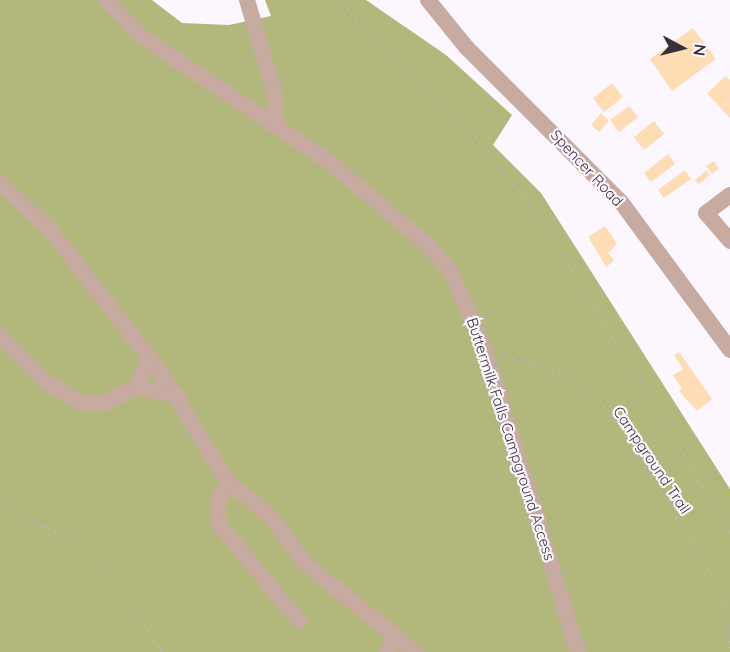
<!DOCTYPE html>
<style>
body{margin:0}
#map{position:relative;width:730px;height:652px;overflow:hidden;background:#fcf7fe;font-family:Quicksand,sans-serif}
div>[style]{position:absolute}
.forest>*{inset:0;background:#b2b87b}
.building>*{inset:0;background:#fedcb4}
.path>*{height:2px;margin-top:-1px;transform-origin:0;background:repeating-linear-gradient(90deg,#bbb5be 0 1.5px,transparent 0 6px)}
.minor>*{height:16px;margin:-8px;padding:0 8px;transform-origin:8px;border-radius:8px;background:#c7aaa0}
span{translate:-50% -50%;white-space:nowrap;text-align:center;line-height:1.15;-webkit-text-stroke:4.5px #fcf7fe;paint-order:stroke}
.street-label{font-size:15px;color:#382f3c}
.north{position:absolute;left:652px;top:18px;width:60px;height:60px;-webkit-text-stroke:4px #fcf7fe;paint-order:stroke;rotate:97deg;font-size:16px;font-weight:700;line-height:24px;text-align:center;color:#382f3c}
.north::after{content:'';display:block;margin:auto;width:21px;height:27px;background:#382f3c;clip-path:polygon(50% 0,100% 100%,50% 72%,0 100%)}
</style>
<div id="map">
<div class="forest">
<i style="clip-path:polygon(0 0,152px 0,182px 23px,229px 25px,271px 16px,265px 0,366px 0,446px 55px,512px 115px,493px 145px,541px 193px,730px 489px,730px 652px,0 652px)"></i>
</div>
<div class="building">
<i style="clip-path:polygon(693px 28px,716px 59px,672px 91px,650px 59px)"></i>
<i style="clip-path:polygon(726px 76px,730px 80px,730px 118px,707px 93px)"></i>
<i style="clip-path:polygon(612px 83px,623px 97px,604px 112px,593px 98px)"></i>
<i style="clip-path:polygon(629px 106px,638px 117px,619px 132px,610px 120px)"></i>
<i style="clip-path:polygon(601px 113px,609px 121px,599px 132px,591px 125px)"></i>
<i style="clip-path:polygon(654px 121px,664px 134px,644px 150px,634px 137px)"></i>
<i style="clip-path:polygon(668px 154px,675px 164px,651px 182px,644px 173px)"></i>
<i style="clip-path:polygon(714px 161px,719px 169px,712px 174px,706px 166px)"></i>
<i style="clip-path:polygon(685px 170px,691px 179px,664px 198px,658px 190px)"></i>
<i style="clip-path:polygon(706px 170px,710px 175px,699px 184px,695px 180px)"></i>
<i style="clip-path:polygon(605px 226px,617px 244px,608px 253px,614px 261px,606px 267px,588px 237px)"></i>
<i style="clip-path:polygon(679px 352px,712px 399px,697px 411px,679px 391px,682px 389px,673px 375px,683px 369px,674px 355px)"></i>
</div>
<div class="path">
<i style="left:339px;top:0;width:188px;rotate:45deg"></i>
<i style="left:472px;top:133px;width:115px;rotate:51.3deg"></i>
<i style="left:544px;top:223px;width:362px;rotate:59deg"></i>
<i style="left:501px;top:355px;width:63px;rotate:18.4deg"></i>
<i style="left:561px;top:375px;width:30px;rotate:28deg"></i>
<i style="left:587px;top:389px;width:37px;rotate:47deg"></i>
<i style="left:612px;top:416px;width:181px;rotate:57.6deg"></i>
<i style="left:709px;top:569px;width:40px;rotate:69deg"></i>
<i style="left:723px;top:606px;width:43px;rotate:80.5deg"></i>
<i style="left:0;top:502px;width:50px;rotate:30.2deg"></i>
<i style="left:43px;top:527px;width:46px;rotate:18.8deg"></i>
<i style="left:87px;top:542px;width:35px;rotate:47deg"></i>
<i style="left:111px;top:568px;width:98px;rotate:59.2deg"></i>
</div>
<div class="minor">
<i style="left:106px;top:0;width:49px;rotate:45.8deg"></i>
<i style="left:140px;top:35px;width:226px;rotate:33.8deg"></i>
<i style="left:328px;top:161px;width:132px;rotate:40.1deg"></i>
<i style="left:429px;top:246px;width:34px;rotate:50deg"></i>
<i style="left:451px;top:272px;width:85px;rotate:66.4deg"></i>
<i style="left:485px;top:350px;width:316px;rotate:72.9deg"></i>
<i style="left:247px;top:0;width:96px;rotate:73.6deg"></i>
<i style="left:274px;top:92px;width:33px;rotate:85deg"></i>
<i style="left:428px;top:0;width:60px;rotate:51deg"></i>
<i style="left:466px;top:47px;width:219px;rotate:45deg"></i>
<i style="left:621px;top:202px;width:184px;rotate:53.6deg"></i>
<i style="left:0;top:183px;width:70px;rotate:43.3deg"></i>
<i style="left:51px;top:231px;width:176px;rotate:52.2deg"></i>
<i style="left:159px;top:370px;width:132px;rotate:58.4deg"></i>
<i style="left:228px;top:482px;width:53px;rotate:38.8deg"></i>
<i style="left:269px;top:515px;width:63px;rotate:52.8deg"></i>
<i style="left:307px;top:565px;width:139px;rotate:38.9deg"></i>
<i style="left:730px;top:195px;width:30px;rotate:143deg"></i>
<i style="left:706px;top:213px;width:37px;rotate:49deg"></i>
<i style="left:0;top:335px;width:66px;rotate:45.6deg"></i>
<i style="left:46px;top:382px;width:44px;rotate:30.1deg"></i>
<i style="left:84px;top:404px;width:21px;rotate:-3deg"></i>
<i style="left:105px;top:403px;width:35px;rotate:-27deg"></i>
<i style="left:136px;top:387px;width:30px;rotate:-64deg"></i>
<i style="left:136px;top:387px;width:44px;rotate:13.1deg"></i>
<i style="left:228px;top:482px;width:21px;rotate:118deg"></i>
<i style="left:218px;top:501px;width:23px;rotate:88deg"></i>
<i style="left:219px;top:524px;width:126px;rotate:50.5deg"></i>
<i style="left:388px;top:652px;width:19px;rotate:-72deg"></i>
</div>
<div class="street-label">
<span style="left:587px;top:168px;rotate:47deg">Spencer Road</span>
<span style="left:511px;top:439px;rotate:72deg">Buttermilk Falls Campground Access</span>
<span style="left:652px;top:460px;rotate:56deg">Campground Trail</span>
</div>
<div class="north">N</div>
</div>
